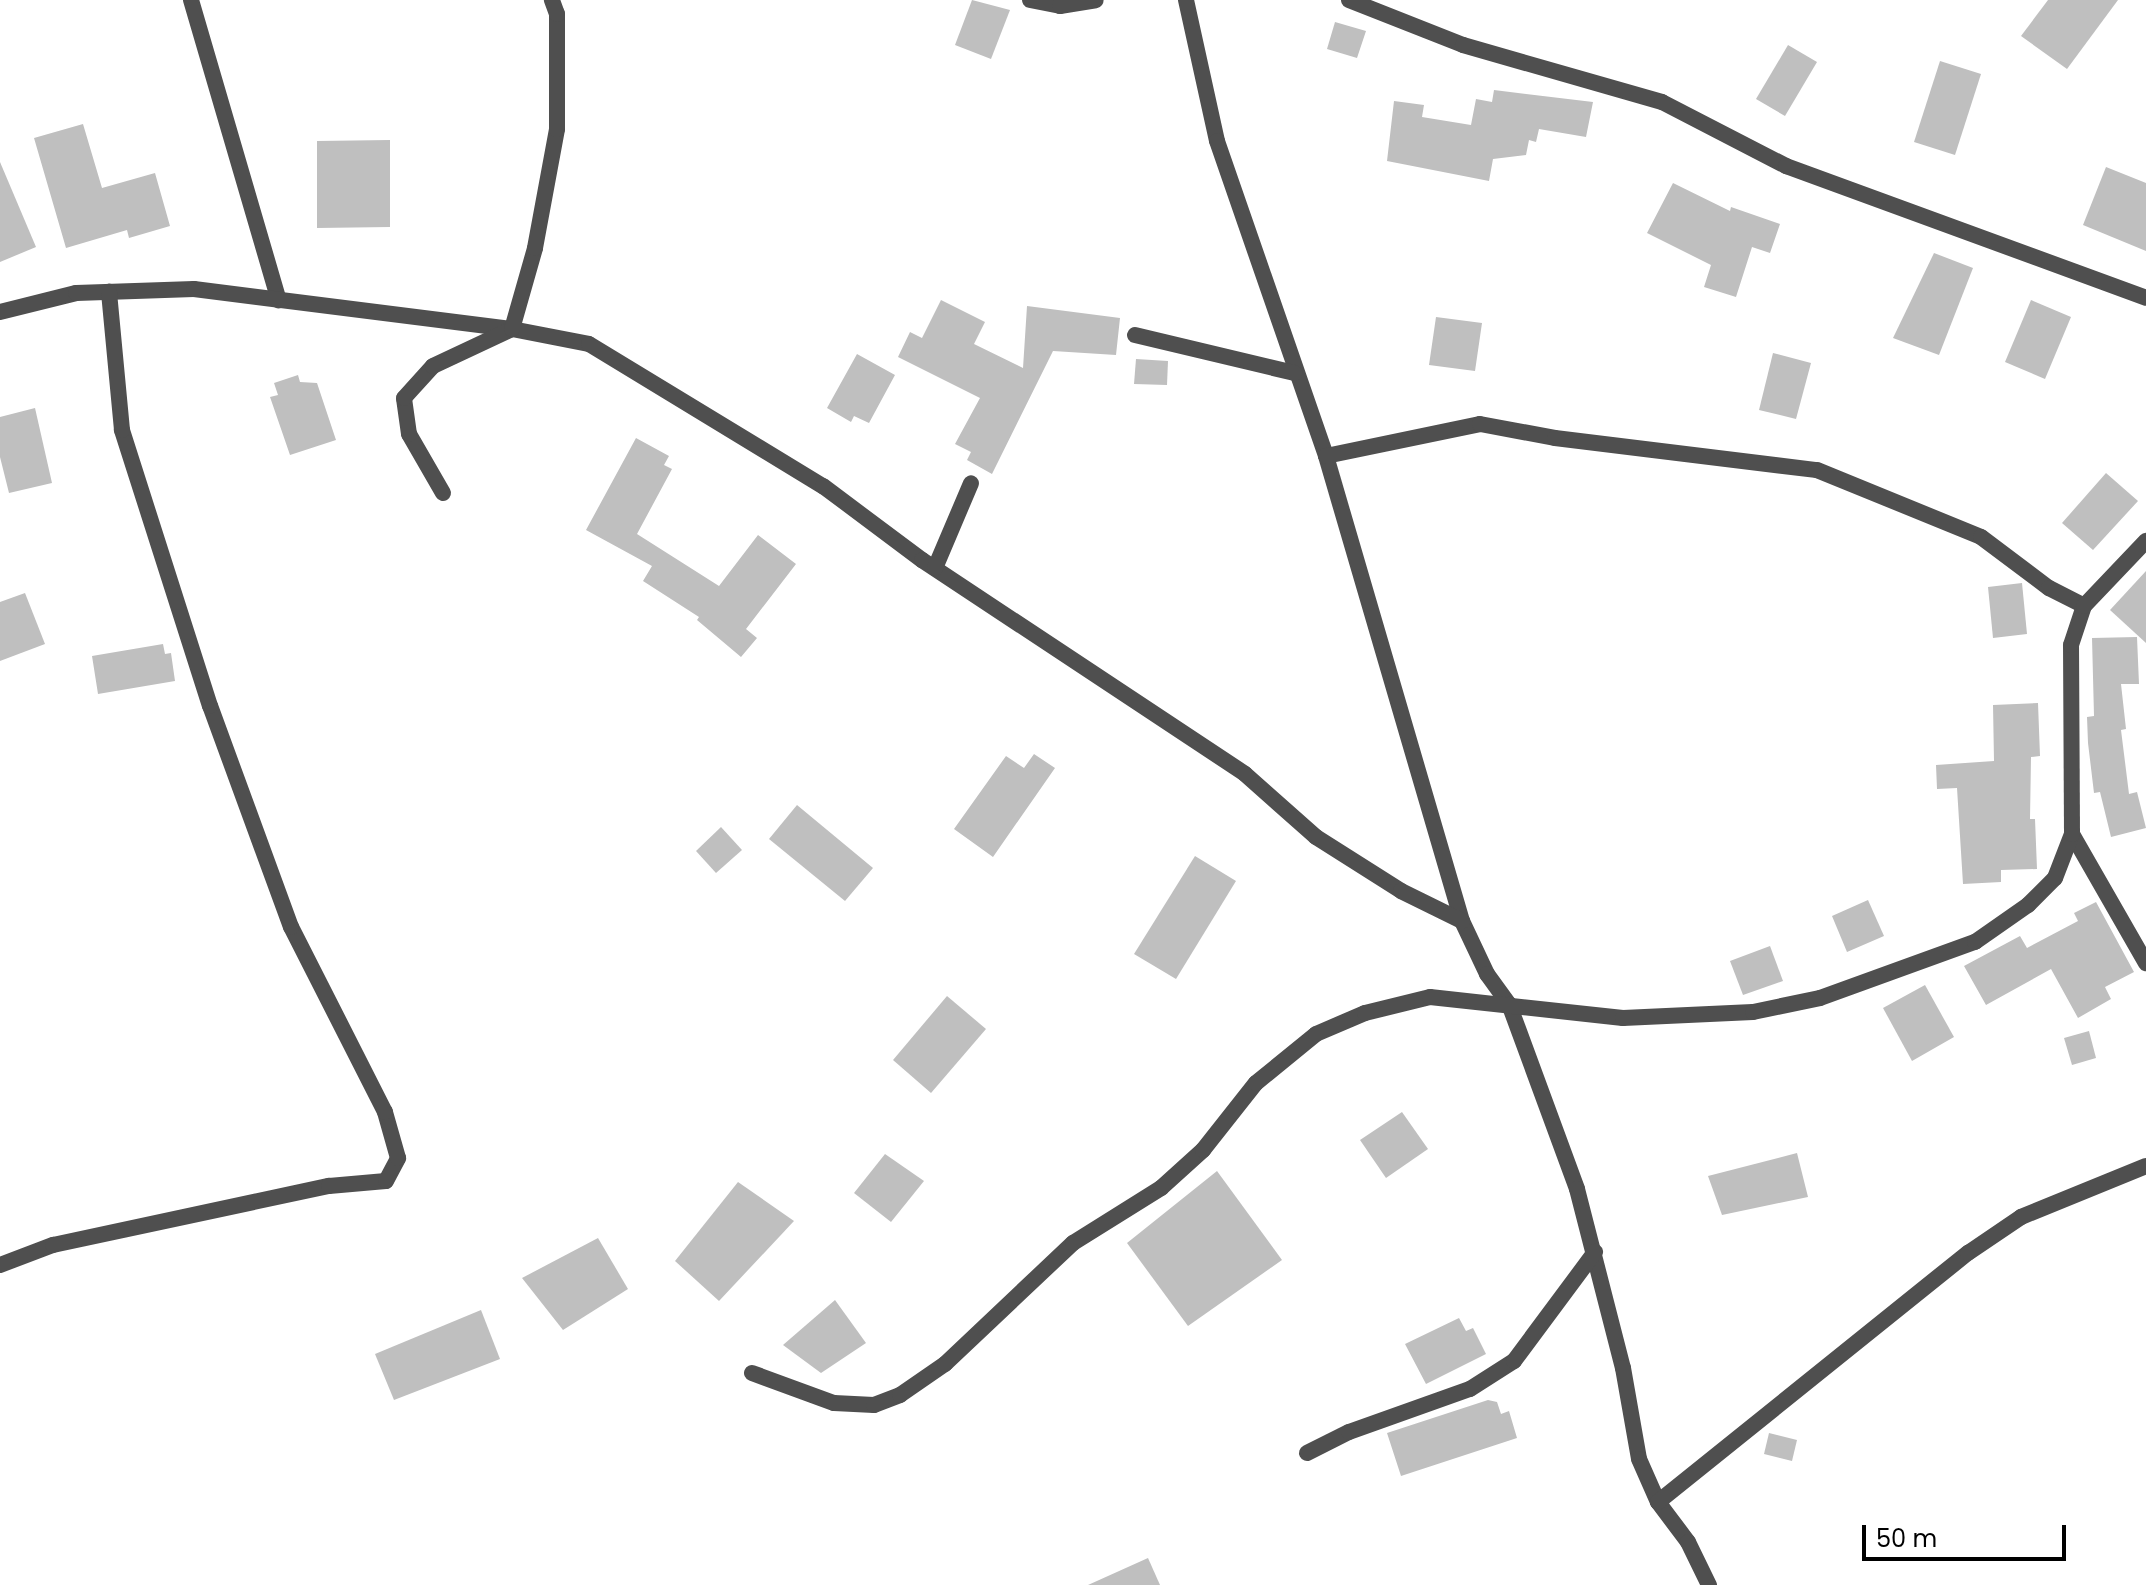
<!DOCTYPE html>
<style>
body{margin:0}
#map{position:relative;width:2146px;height:1585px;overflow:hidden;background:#fff;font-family:Poppins,sans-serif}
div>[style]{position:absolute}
.building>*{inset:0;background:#bfbfbf}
.street>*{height:16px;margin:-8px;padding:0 8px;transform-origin:8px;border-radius:8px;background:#4f4f4f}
span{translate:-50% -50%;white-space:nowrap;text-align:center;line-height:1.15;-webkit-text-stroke:7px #fff;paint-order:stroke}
.scale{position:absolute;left:1862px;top:1525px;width:204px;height:36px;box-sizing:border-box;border:4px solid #000;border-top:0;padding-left:10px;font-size:24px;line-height:28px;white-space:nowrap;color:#000;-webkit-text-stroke:6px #fff;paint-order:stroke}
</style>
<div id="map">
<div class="building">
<i style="clip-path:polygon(972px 0,1010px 10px,991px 59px,955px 45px)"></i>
<i style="clip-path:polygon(2048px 0,2118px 0,2067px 69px,2021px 36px)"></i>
<i style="clip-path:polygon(1335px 22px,1366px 31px,1357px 58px,1327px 49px)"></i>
<i style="clip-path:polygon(1788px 45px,1817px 62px,1785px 116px,1756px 99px)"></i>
<i style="clip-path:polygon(1940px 61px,1981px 74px,1955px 155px,1914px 142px)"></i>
<i style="clip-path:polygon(1494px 90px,1593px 102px,1586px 137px,1539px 129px,1536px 142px,1529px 140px,1526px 155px,1493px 159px,1489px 181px,1387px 161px,1394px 101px,1424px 105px,1422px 117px,1471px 125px,1476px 99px,1492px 102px)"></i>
<i style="clip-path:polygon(83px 124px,102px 188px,155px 173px,170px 226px,129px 238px,127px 230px,66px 248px,34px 138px)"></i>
<i style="clip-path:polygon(390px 140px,390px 227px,317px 228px,317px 141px)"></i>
<i style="clip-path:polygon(0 162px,36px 247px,0 262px)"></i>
<i style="clip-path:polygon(2106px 167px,2146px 183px,2146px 251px,2083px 225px)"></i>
<i style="clip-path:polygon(1673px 183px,1730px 211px,1731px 207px,1780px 224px,1770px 253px,1752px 247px,1736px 297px,1704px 287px,1711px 265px,1647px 233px)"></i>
<i style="clip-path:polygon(1934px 253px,1973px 268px,1939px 355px,1893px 338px)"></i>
<i style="clip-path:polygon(941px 300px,985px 322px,974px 344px,1023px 368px,1027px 306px,1120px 318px,1116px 355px,1053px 351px,992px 474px,967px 460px,971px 452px,955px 444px,980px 398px,898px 357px,910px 332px,922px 338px)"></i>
<i style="clip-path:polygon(2031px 300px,2071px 317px,2045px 379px,2005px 362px)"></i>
<i style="clip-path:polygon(1436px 317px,1482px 323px,1475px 371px,1429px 365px)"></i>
<i style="clip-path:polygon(1773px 353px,1811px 363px,1796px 419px,1759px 410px)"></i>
<i style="clip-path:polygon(857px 354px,895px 375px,869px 423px,854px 416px,851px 422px,827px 408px)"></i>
<i style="clip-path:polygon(1136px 359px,1168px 361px,1167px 385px,1134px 384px)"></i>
<i style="clip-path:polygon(298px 375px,300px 382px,317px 383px,336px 440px,290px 455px,270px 397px,278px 395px,274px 383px)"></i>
<i style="clip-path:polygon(35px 408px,52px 483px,9px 493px,0 457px,0 417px)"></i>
<i style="clip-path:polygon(636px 438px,669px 456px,664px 465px,672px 469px,637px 534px,719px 586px,758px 535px,796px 564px,746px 629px,757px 638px,741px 657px,697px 620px,699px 617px,643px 581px,652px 566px,586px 530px)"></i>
<i style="clip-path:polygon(2106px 473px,2138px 501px,2093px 550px,2062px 523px)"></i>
<i style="clip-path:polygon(2146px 571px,2146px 643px,2110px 610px)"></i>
<i style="clip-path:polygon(2022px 583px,2027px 634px,1993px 638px,1988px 587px)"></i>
<i style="clip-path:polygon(25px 593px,45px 644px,0 661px,0 602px)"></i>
<i style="clip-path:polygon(2137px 637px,2139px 684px,2121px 684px,2126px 729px,2121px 730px,2129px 794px,2137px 792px,2146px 828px,2111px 837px,2100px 792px,2094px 793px,2088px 743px,2087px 717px,2094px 716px,2092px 638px)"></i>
<i style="clip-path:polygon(163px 644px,165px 654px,171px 653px,175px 681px,98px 694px,92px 656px)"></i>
<i style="clip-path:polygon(2038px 703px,2040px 756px,2031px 757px,2030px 819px,2035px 819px,2037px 869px,2001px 870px,2001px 882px,1963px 884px,1957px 788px,1937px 789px,1936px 765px,1994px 761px,1993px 705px)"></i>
<i style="clip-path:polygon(1034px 754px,1055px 768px,993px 857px,954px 829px,1006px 756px,1024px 768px)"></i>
<i style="clip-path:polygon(797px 805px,873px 868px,845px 901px,769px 839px)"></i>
<i style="clip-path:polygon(721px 827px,742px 850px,716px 873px,696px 851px)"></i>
<i style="clip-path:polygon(1195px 856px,1236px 881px,1176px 979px,1134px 954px)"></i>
<i style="clip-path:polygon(1868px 900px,1884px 936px,1847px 952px,1832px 916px)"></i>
<i style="clip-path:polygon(2096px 902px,2134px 972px,2105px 987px,2111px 999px,2078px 1018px,2051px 969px,1986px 1005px,1964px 966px,2020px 936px,2027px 948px,2078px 921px,2074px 913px)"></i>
<i style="clip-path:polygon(1770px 946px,1783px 981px,1743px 995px,1730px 961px)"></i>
<i style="clip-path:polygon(1925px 985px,1954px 1037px,1912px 1061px,1883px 1008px)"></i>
<i style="clip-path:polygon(947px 996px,986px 1029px,931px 1093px,893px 1060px)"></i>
<i style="clip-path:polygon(2089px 1031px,2096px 1058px,2072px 1065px,2064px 1038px)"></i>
<i style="clip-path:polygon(1402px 1112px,1428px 1149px,1386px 1178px,1360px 1140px)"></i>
<i style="clip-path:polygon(1797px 1153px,1808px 1197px,1722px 1215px,1708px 1176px)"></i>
<i style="clip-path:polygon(885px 1154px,924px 1181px,891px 1222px,854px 1193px)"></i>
<i style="clip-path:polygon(1217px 1171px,1282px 1260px,1188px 1326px,1127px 1243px)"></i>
<i style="clip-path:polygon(738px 1182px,794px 1221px,719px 1301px,675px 1261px)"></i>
<i style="clip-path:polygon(598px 1238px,628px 1289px,563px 1330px,522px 1278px)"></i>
<i style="clip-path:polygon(835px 1300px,866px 1343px,821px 1373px,783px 1345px)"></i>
<i style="clip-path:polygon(481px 1310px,500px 1359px,394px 1400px,375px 1354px)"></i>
<i style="clip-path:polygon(1459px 1318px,1466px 1331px,1473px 1328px,1486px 1354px,1426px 1384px,1405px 1344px)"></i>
<i style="clip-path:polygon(1488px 1400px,1497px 1402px,1501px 1414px,1509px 1411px,1517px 1438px,1401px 1476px,1387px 1433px)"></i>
<i style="clip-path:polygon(1769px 1433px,1797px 1440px,1792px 1461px,1764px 1454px)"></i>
<i style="clip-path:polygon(1148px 1558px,1160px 1585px,1088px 1585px)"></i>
</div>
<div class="street">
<i style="left:191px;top:0;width:313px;rotate:73.7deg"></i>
<i style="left:1030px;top:0;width:31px;rotate:11deg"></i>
<i style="left:1060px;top:6px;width:36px;rotate:-9deg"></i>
<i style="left:1186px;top:0;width:144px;rotate:77.6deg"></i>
<i style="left:1217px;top:141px;width:333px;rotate:70.9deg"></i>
<i style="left:1326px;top:456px;width:484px;rotate:73.7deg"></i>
<i style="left:1462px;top:921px;width:59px;rotate:64.7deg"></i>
<i style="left:1487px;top:974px;width:37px;rotate:54deg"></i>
<i style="left:1509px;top:1004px;width:197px;rotate:69.8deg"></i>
<i style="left:1577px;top:1189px;width:185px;rotate:75.6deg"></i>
<i style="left:1623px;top:1368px;width:92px;rotate:80deg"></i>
<i style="left:1639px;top:1459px;width:47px;rotate:66.2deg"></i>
<i style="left:1658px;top:1502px;width:50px;rotate:53.1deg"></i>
<i style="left:1688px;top:1542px;width:48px;rotate:64deg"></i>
<i style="left:1349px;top:0;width:123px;rotate:21.5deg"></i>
<i style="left:1463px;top:45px;width:207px;rotate:16deg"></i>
<i style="left:1662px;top:102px;width:140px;rotate:27.3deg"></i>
<i style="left:1786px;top:166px;width:383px;rotate:20.1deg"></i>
<i style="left:0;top:312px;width:78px;rotate:-14deg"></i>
<i style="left:76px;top:293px;width:118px;rotate:-1.9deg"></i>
<i style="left:194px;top:289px;width:321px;rotate:7.2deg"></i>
<i style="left:512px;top:329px;width:78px;rotate:11deg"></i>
<i style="left:589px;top:344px;width:274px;rotate:31.3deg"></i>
<i style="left:823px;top:486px;width:124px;rotate:36.8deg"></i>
<i style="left:922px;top:560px;width:387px;rotate:33.5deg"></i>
<i style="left:1245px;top:774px;width:95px;rotate:41.6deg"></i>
<i style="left:1316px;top:837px;width:101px;rotate:32.4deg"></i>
<i style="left:1401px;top:891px;width:68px;rotate:26.2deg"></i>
<i style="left:1135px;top:335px;width:164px;rotate:13.4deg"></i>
<i style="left:1326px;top:456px;width:157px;rotate:-11.7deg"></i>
<i style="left:1480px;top:424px;width:76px;rotate:10.6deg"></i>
<i style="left:1555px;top:438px;width:264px;rotate:7deg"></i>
<i style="left:1817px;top:470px;width:177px;rotate:22.2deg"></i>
<i style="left:1981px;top:537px;width:85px;rotate:36.9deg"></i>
<i style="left:2049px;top:588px;width:39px;rotate:27deg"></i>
<i style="left:443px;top:493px;width:68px;rotate:-120deg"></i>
<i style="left:409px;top:434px;width:36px;rotate:-98deg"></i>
<i style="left:404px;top:398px;width:43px;rotate:-47.8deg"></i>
<i style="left:433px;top:366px;width:87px;rotate:-25.1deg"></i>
<i style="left:512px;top:329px;width:84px;rotate:-74.1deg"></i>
<i style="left:535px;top:248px;width:121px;rotate:-79.5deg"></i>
<i style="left:557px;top:129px;width:115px;rotate:-90deg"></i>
<i style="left:557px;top:14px;width:15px;rotate:-110deg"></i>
<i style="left:935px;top:568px;width:92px;rotate:-67deg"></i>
<i style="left:2072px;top:834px;width:149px;rotate:60.2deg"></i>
<i style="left:0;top:1265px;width:57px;rotate:-20.7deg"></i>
<i style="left:53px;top:1245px;width:282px;rotate:-12.1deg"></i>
<i style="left:329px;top:1186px;width:57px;rotate:-5deg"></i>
<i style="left:386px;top:1181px;width:26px;rotate:-62deg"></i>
<i style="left:398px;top:1158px;width:48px;rotate:-105.8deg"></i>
<i style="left:385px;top:1112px;width:208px;rotate:-116.9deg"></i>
<i style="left:291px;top:927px;width:235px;rotate:-110.1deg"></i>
<i style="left:210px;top:706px;width:290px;rotate:-107.7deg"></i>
<i style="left:122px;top:430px;width:139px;rotate:-95.4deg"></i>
<i style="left:752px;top:1373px;width:87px;rotate:20.1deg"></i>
<i style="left:834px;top:1403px;width:40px;rotate:2.9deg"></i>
<i style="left:874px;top:1405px;width:28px;rotate:-21deg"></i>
<i style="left:900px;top:1395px;width:55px;rotate:-34.6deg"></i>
<i style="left:945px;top:1364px;width:176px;rotate:-43.4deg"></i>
<i style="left:1073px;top:1243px;width:104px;rotate:-32deg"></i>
<i style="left:1161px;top:1188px;width:57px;rotate:-42.1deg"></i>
<i style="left:1203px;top:1150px;width:85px;rotate:-51.7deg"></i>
<i style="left:1256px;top:1083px;width:77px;rotate:-39.2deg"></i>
<i style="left:1316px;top:1034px;width:53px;rotate:-23.2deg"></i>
<i style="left:1365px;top:1013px;width:67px;rotate:-13.8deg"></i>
<i style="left:1430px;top:997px;width:194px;rotate:6.2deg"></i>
<i style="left:1623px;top:1018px;width:130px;rotate:-2.6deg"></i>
<i style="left:1753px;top:1012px;width:68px;rotate:-11.8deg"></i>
<i style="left:1820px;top:998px;width:165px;rotate:-19.9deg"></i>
<i style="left:1975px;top:942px;width:65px;rotate:-34.9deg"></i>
<i style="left:2028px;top:905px;width:38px;rotate:-45deg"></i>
<i style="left:2055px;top:878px;width:47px;rotate:-68.9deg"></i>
<i style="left:2072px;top:834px;width:189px;rotate:-90.3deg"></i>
<i style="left:2071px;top:645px;width:41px;rotate:-71.6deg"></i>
<i style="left:2084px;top:606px;width:90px;rotate:-46.4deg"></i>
<i style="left:1307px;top:1453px;width:47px;rotate:-26.6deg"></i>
<i style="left:1349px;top:1432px;width:128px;rotate:-19.6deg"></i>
<i style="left:1470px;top:1389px;width:52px;rotate:-32.5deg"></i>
<i style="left:1514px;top:1361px;width:136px;rotate:-53.4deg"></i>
<i style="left:1658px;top:1502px;width:398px;rotate:-38.8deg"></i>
<i style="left:1968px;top:1253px;width:64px;rotate:-34.2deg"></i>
<i style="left:2021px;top:1217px;width:135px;rotate:-22.2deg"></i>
</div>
<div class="scale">50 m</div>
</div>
